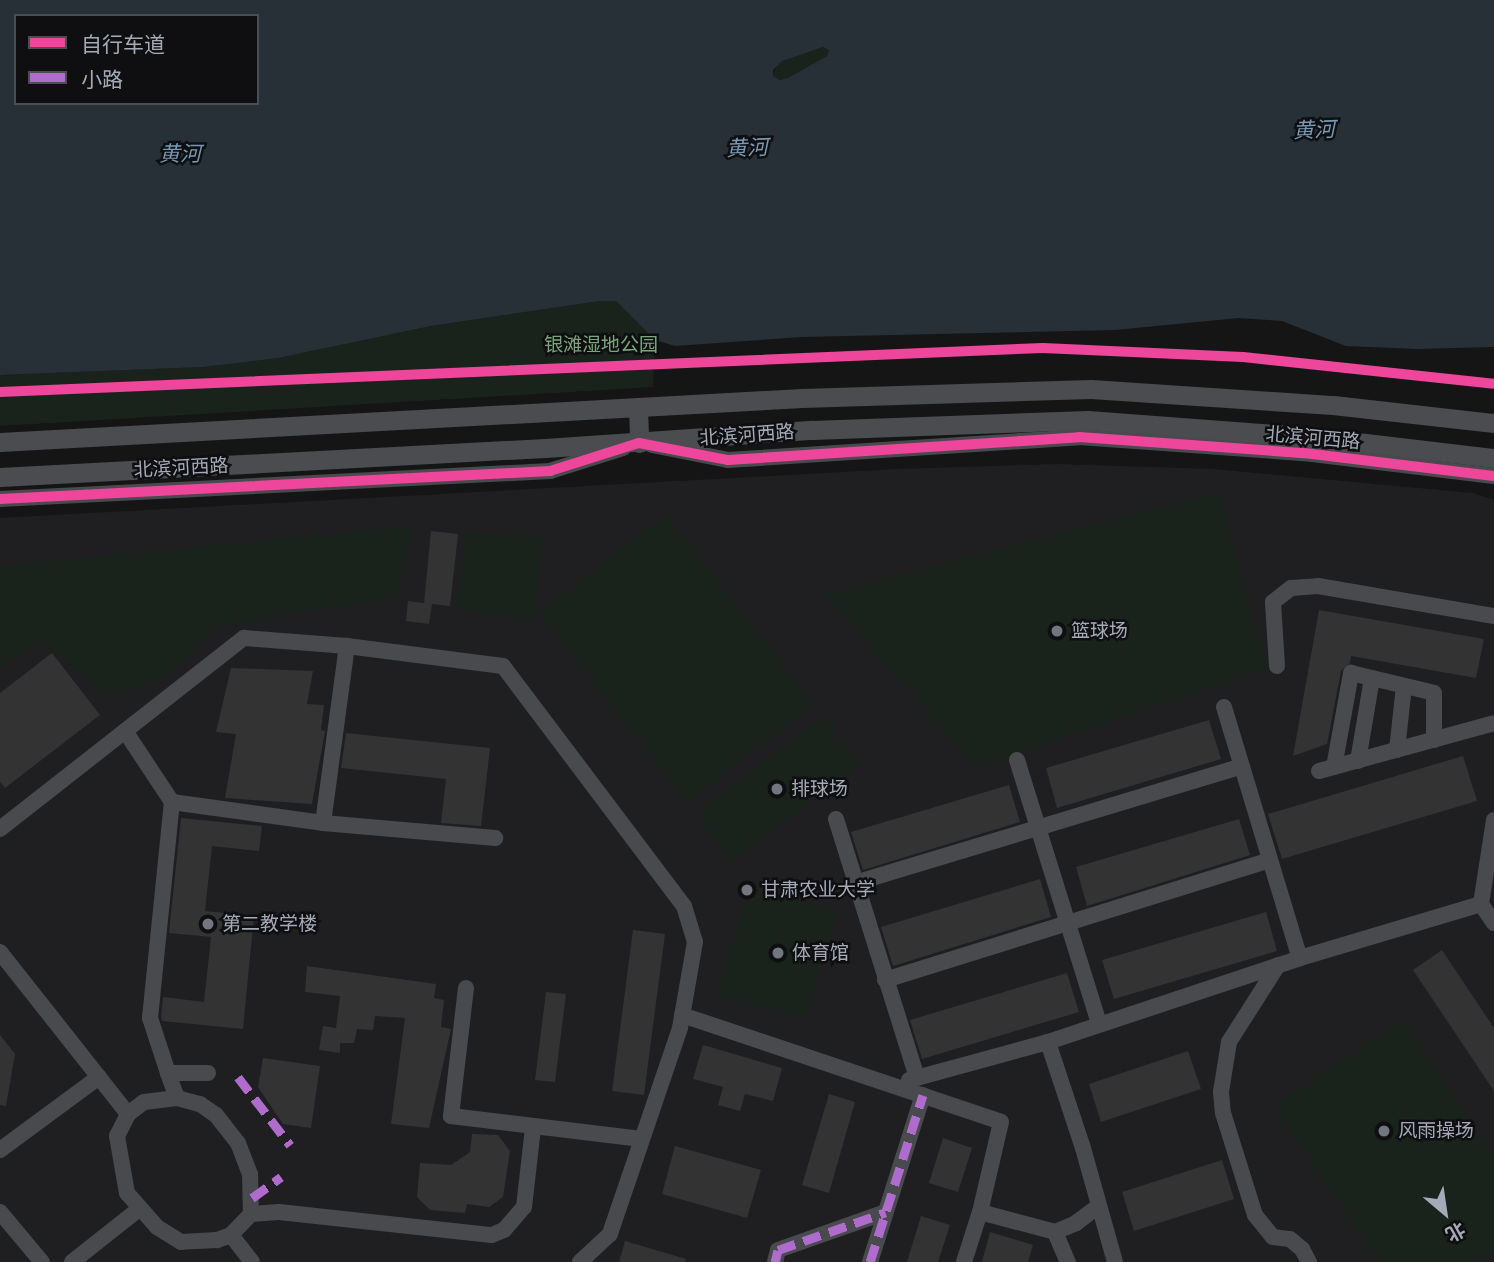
<!DOCTYPE html>
<meta charset="utf-8">
<style>
body{margin:0}
#map{position:relative;width:1494px;height:1262px;overflow:hidden;background:#151515;font-family:Arial,"Noto Sans SC",sans-serif}
div>[style]{position:absolute}
.built>*{inset:0;background:#1f1f21}
.green>*{inset:0;background:#1a221c}
.water>*{inset:0;background:#273037}
.building>*{inset:0;background:#333334}
.minor>*{height:16px;margin:-8px;padding:0 8px;transform-origin:8px;border-radius:8px;background:#484a4e}
.major>*{height:19px;margin:-9.5px;padding:0 9.5px;transform-origin:9.5px;border-radius:9.5px;background:#4b4c4f}
.quiet>*{height:9px;margin-top:-4.5px;transform-origin:0;background:repeating-linear-gradient(90deg,#b06ccc 0 18px,transparent 0 27px)}
.cycleway>*{height:10px;margin:-5px;padding:0 5px;transform-origin:5px;border-radius:5px;background:#ed469a}
.dots>*{width:19px;height:19px;translate:-50% -50%;box-sizing:border-box;border:4px solid #0f0f11;border-radius:50%}
span{translate:-50% -50%;white-space:nowrap;text-align:center;line-height:1.15;-webkit-text-stroke:5px #0f0f11;paint-order:stroke}
.park-label{font-size:19px;color:#7aa47c}
.street-label{font-size:19px;color:#a4aab7}
.poi-label{font-size:19px;color:#a4aab7}
.left{translate:0 -50%;text-align:left}
.water-label{font-size:21px;color:#7899b5;font-style:italic}
.legend{position:absolute;left:14px;top:14px;width:245px;height:91px;box-sizing:border-box;background:#0f0f11;border:2px solid #4b4d53;margin:0;padding:9px 12px;list-style:none;font-size:21px;color:#a4aab7}
.legend li{display:flex;align-items:center;gap:14px;height:35px}
.legend b{width:35px;border:2px solid #4b4d53}
.north{position:absolute;left:1410px;top:1178px;width:70px;height:70px;-webkit-text-stroke:5px #0f0f11;paint-order:stroke;rotate:151deg;font-size:19px;font-weight:700;line-height:28px;text-align:center;color:#a4aab7}
.north::after{content:'';display:block;margin:auto;width:24px;height:32px;background:#a4aab7;clip-path:polygon(50% 0,100% 100%,50% 72%,0 100%)}
</style>
<div id="map">
<div class="built">
<i style="clip-path:polygon(1057px 464px,1213px 469px,1473px 493px,1494px 500px,1494px 1262px,0 1262px,0 518px,898px 469px)"></i>
</div>
<div class="green">
<i style="clip-path:polygon(823px 47px,829px 50px,827px 56px,788px 78px,780px 80px,773px 76px,777px 64px,785px 59px)"></i>
<i style="clip-path:polygon(600px 301px,616px 301px,655px 340px,653px 387px,0 426px,0 375px,203px 367px,278px 358px,431px 326px)"></i>
<i style="clip-path:polygon(1219px 493px,1268px 668px,976px 768px,824px 593px)"></i>
<i style="clip-path:polygon(666px 513px,814px 705px,687px 803px,539px 612px)"></i>
<i style="clip-path:polygon(413px 526px,394px 600px,295px 612px,215px 628px,169px 676px,109px 699px,67px 660px,39px 643px,0 668px,0 566px)"></i>
<i style="clip-path:polygon(466px 531px,543px 539px,534px 619px,457px 610px)"></i>
<i style="clip-path:polygon(823px 716px,860px 764px,732px 862px,695px 814px)"></i>
<i style="clip-path:polygon(752px 882px,838px 911px,805px 1017px,717px 995px)"></i>
<i style="clip-path:polygon(1403px 1020px,1494px 1158px,1494px 1252px,1478px 1262px,1377px 1262px,1274px 1105px)"></i>
</div>
<div class="water">
<i style="clip-path:polygon(evenodd,0 0,1494px 0,1494px 347px,1417px 349px,1346px 346px,1282px 321px,1239px 318px,1115px 330px,802px 337px,675px 346px,655px 340px,616px 301px,600px 301px,431px 326px,278px 358px,203px 367px,0 375px,0 0,16px 16px,257px 16px,257px 103px,16px 103px,16px 16px,0 0,823px 47px,829px 50px,827px 56px,788px 78px,780px 80px,773px 76px,773px 70px,782px 61px,823px 47px)"></i>
</div>
<div class="building">
<i style="clip-path:polygon(431px 531px,458px 534px,450px 606px,432px 604px,429px 624px,406px 621px,408px 601px,424px 603px)"></i>
<i style="clip-path:polygon(1319px 610px,1484px 639px,1476px 678px,1351px 656px,1350px 663px,1341px 671px,1327px 744px,1293px 756px)"></i>
<i style="clip-path:polygon(52px 653px,100px 715px,5px 788px,0 782px,0 693px)"></i>
<i style="clip-path:polygon(231px 668px,313px 671px,307px 704px,324px 705px,321px 730px,325px 731px,312px 804px,225px 798px,236px 734px,216px 732px)"></i>
<i style="clip-path:polygon(1209px 720px,1221px 759px,1057px 808px,1046px 768px)"></i>
<i style="clip-path:polygon(346px 733px,490px 748px,481px 826px,441px 823px,446px 779px,341px 768px)"></i>
<i style="clip-path:polygon(1463px 756px,1477px 801px,1282px 859px,1268px 814px)"></i>
<i style="clip-path:polygon(1009px 785px,1020px 822px,863px 870px,851px 832px)"></i>
<i style="clip-path:polygon(181px 818px,262px 826px,259px 851px,212px 846px,205px 911px,254px 916px,243px 1029px,162px 1021px,161px 1017px,163px 997px,204px 1002px,211px 937px,169px 933px)"></i>
<i style="clip-path:polygon(1239px 819px,1250px 855px,1087px 906px,1076px 867px)"></i>
<i style="clip-path:polygon(1040px 879px,1051px 917px,893px 966px,881px 927px)"></i>
<i style="clip-path:polygon(1266px 912px,1277px 951px,1114px 999px,1102px 960px)"></i>
<i style="clip-path:polygon(633px 930px,665px 934px,644px 1095px,612px 1091px)"></i>
<i style="clip-path:polygon(1442px 950px,1494px 1028px,1494px 1091px,1413px 970px)"></i>
<i style="clip-path:polygon(307px 966px,436px 984px,434px 998px,444px 1000px,441px 1027px,451px 1029px,429px 1128px,391px 1124px,405px 1018px,375px 1016px,373px 1030px,357px 1029px,354px 1043px,340px 1043px,340px 1053px,319px 1050px,323px 1026px,336px 1028px,340px 996px,305px 992px)"></i>
<i style="clip-path:polygon(1067px 973px,1079px 1012px,922px 1059px,910px 1020px)"></i>
<i style="clip-path:polygon(546px 992px,566px 994px,555px 1082px,535px 1080px)"></i>
<i style="clip-path:polygon(0 1035px,15px 1054px,6px 1106px,0 1105px)"></i>
<i style="clip-path:polygon(703px 1045px,782px 1068px,773px 1101px,745px 1094px,740px 1111px,718px 1105px,723px 1087px,693px 1079px)"></i>
<i style="clip-path:polygon(1188px 1051px,1201px 1089px,1101px 1122px,1089px 1084px)"></i>
<i style="clip-path:polygon(263px 1058px,320px 1066px,311px 1128px,283px 1124px,258px 1087px)"></i>
<i style="clip-path:polygon(829px 1094px,855px 1102px,829px 1193px,802px 1185px)"></i>
<i style="clip-path:polygon(472px 1134px,498px 1135px,510px 1151px,503px 1197px,489px 1207px,467px 1204px,465px 1213px,430px 1210px,417px 1197px,420px 1163px,451px 1165px,470px 1152px)"></i>
<i style="clip-path:polygon(943px 1138px,972px 1148px,958px 1192px,929px 1183px)"></i>
<i style="clip-path:polygon(675px 1146px,761px 1170px,747px 1218px,662px 1194px)"></i>
<i style="clip-path:polygon(1222px 1160px,1234px 1199px,1134px 1231px,1122px 1192px)"></i>
<i style="clip-path:polygon(921px 1216px,950px 1225px,938px 1262px,907px 1262px)"></i>
<i style="clip-path:polygon(990px 1232px,1033px 1245px,1028px 1262px,982px 1262px)"></i>
<i style="clip-path:polygon(625px 1241px,686px 1259px,685px 1262px,619px 1262px)"></i>
</div>
<div class="minor">
<i style="left:652px;top:445px;width:77px;rotate:11.2deg"></i>
<i style="left:728px;top:460px;width:352px;rotate:-3.7deg"></i>
<i style="left:1079px;top:437px;width:226px;rotate:4.1deg"></i>
<i style="left:1304px;top:453px;width:191px;rotate:6.9deg"></i>
<i style="left:0;top:499px;width:551px;rotate:-2.91deg"></i>
<i style="left:550px;top:471px;width:77px;rotate:-17.5deg"></i>
<i style="left:1277px;top:666px;width:64px;rotate:-93.6deg"></i>
<i style="left:1273px;top:602px;width:23px;rotate:-38deg"></i>
<i style="left:1291px;top:588px;width:27px;rotate:-4deg"></i>
<i style="left:1318px;top:586px;width:179px;rotate:9.7deg"></i>
<i style="left:1224px;top:707px;width:262px;rotate:73.2deg"></i>
<i style="left:125px;top:731px;width:85px;rotate:56.5deg"></i>
<i style="left:1397px;top:750px;width:64px;rotate:-83.8deg"></i>
<i style="left:1017px;top:760px;width:276px;rotate:72.7deg"></i>
<i style="left:1358px;top:761px;width:84px;rotate:-80.4deg"></i>
<i style="left:1334px;top:767px;width:96px;rotate:-79.7deg"></i>
<i style="left:1351px;top:673px;width:85px;rotate:13.5deg"></i>
<i style="left:1434px;top:693px;width:47px;rotate:90deg"></i>
<i style="left:1319px;top:771px;width:181px;rotate:-15.3deg"></i>
<i style="left:836px;top:819px;width:271px;rotate:72.6deg"></i>
<i style="left:1494px;top:820px;width:85px;rotate:98.8deg"></i>
<i style="left:1481px;top:904px;width:23px;rotate:56deg"></i>
<i style="left:323px;top:823px;width:179px;rotate:-82.3deg"></i>
<i style="left:0;top:829px;width:310px;rotate:-38.1deg"></i>
<i style="left:244px;top:638px;width:103px;rotate:4.4deg"></i>
<i style="left:347px;top:646px;width:157px;rotate:7.3deg"></i>
<i style="left:503px;top:666px;width:301px;rotate:53deg"></i>
<i style="left:684px;top:906px;width:38px;rotate:73deg"></i>
<i style="left:695px;top:942px;width:87px;rotate:99.9deg"></i>
<i style="left:680px;top:1028px;width:218px;rotate:108.8deg"></i>
<i style="left:610px;top:1234px;width:41px;rotate:137deg"></i>
<i style="left:855px;top:883px;width:404px;rotate:-16.8deg"></i>
<i style="left:0;top:952px;width:206px;rotate:51.7deg"></i>
<i style="left:1278px;top:965px;width:91px;rotate:122.5deg"></i>
<i style="left:1229px;top:1042px;width:51px;rotate:99.1deg"></i>
<i style="left:1221px;top:1092px;width:21px;rotate:85deg"></i>
<i style="left:1223px;top:1113px;width:107px;rotate:72.6deg"></i>
<i style="left:1255px;top:1215px;width:28px;rotate:51deg"></i>
<i style="left:1273px;top:1237px;width:17px;rotate:7deg"></i>
<i style="left:1290px;top:1239px;width:16px;rotate:40deg"></i>
<i style="left:1302px;top:1249px;width:15px;rotate:62deg"></i>
<i style="left:885px;top:980px;width:403px;rotate:-17.3deg"></i>
<i style="left:466px;top:988px;width:129px;rotate:96.7deg"></i>
<i style="left:451px;top:1116px;width:192px;rotate:6.9deg"></i>
<i style="left:682px;top:1015px;width:336px;rotate:18.5deg"></i>
<i style="left:1001px;top:1122px;width:92px;rotate:103.1deg"></i>
<i style="left:980px;top:1212px;width:78px;rotate:14.9deg"></i>
<i style="left:1055px;top:1232px;width:23px;rotate:-23deg"></i>
<i style="left:1076px;top:1223px;width:26px;rotate:-37deg"></i>
<i style="left:168px;top:1073px;width:58px;rotate:-108.1deg"></i>
<i style="left:150px;top:1018px;width:217px;rotate:-84.2deg"></i>
<i style="left:172px;top:802px;width:152px;rotate:7.9deg"></i>
<i style="left:323px;top:823px;width:173px;rotate:5deg"></i>
<i style="left:909px;top:1080px;width:144px;rotate:-15.3deg"></i>
<i style="left:177px;top:1098px;width:24px;rotate:15deg"></i>
<i style="left:200px;top:1104px;width:19px;rotate:35deg"></i>
<i style="left:216px;top:1115px;width:36px;rotate:52deg"></i>
<i style="left:238px;top:1143px;width:33px;rotate:69deg"></i>
<i style="left:250px;top:1174px;width:40px;rotate:88.6deg"></i>
<i style="left:251px;top:1214px;width:29px;rotate:134deg"></i>
<i style="left:231px;top:1235px;width:15px;rotate:160deg"></i>
<i style="left:217px;top:1240px;width:36px;rotate:177deg"></i>
<i style="left:181px;top:1242px;width:28px;rotate:-148deg"></i>
<i style="left:157px;top:1227px;width:45px;rotate:-131.4deg"></i>
<i style="left:127px;top:1193px;width:58px;rotate:-100deg"></i>
<i style="left:117px;top:1136px;width:25px;rotate:-63deg"></i>
<i style="left:128px;top:1114px;width:20px;rotate:-37deg"></i>
<i style="left:144px;top:1102px;width:33px;rotate:-7deg"></i>
<i style="left:177px;top:1098px;width:27px;rotate:-110deg"></i>
<i style="left:168px;top:1073px;width:40px"></i>
<i style="left:0;top:1150px;width:123px;rotate:-36.4deg"></i>
<i style="left:0;top:1212px;width:65px;rotate:50deg"></i>
<i style="left:251px;top:1214px;width:28px;rotate:-4deg"></i>
<i style="left:279px;top:1212px;width:214px;rotate:6.2deg"></i>
<i style="left:492px;top:1235px;width:13px;rotate:-23deg"></i>
<i style="left:504px;top:1230px;width:30px;rotate:-49deg"></i>
<i style="left:524px;top:1207px;width:80px;rotate:-83.5deg"></i>
<i style="left:1055px;top:1232px;width:33px;rotate:67deg"></i>
<i style="left:231px;top:1235px;width:34px;rotate:52deg"></i>
<i style="left:72px;top:1262px;width:85px;rotate:-38.3deg"></i>
<i style="left:775px;top:1262px;width:12px;rotate:-76deg"></i>
<i style="left:778px;top:1250px;width:114px;rotate:-19.4deg"></i>
<i style="left:870px;top:1262px;width:175px;rotate:-72.4deg"></i>
<i style="left:964px;top:1262px;width:52px;rotate:-72.3deg"></i>
<i style="left:1115px;top:1262px;width:118px;rotate:-105.7deg"></i>
<i style="left:1083px;top:1148px;width:112px;rotate:-108.3deg"></i>
<i style="left:1048px;top:1042px;width:266px;rotate:-18.4deg"></i>
<i style="left:1300px;top:958px;width:189px;rotate:-16.6deg"></i>
</div>
<div class="major">
<i style="left:638px;top:407px;width:36px;rotate:88deg"></i>
<i style="left:0;top:442px;width:803px;rotate:-3.14deg"></i>
<i style="left:802px;top:398px;width:289px;rotate:-1.8deg"></i>
<i style="left:1091px;top:389px;width:243px;rotate:3.8deg"></i>
<i style="left:1333px;top:405px;width:162px;rotate:6.4deg"></i>
<i style="left:0;top:477px;width:546px;rotate:-3.05deg"></i>
<i style="left:545px;top:448px;width:268px;rotate:-3.9deg"></i>
<i style="left:812px;top:430px;width:276px;rotate:-2.1deg"></i>
<i style="left:1088px;top:420px;width:228px;rotate:4.3deg"></i>
<i style="left:1315px;top:437px;width:180px;rotate:6.7deg"></i>
</div>
<div class="quiet">
<i style="left:238px;top:1077px;width:86px;rotate:52.6deg"></i>
<i style="left:252px;top:1198px;width:36px;rotate:-36deg"></i>
<i style="left:775px;top:1262px;width:12px;rotate:-76deg"></i>
<i style="left:778px;top:1250px;width:114px;rotate:-19.4deg"></i>
<i style="left:870px;top:1262px;width:175px;rotate:-72.4deg"></i>
</div>
<div class="cycleway">
<i style="left:0;top:392px;width:1044px;rotate:-2.42deg"></i>
<i style="left:1043px;top:348px;width:200px;rotate:2.6deg"></i>
<i style="left:1243px;top:357px;width:252px;rotate:6.1deg"></i>
<i style="left:0;top:499px;width:551px;rotate:-2.91deg"></i>
<i style="left:550px;top:471px;width:93px;rotate:-17.5deg"></i>
<i style="left:639px;top:443px;width:91px;rotate:10.8deg"></i>
<i style="left:728px;top:460px;width:352px;rotate:-3.7deg"></i>
<i style="left:1079px;top:437px;width:226px;rotate:4.1deg"></i>
<i style="left:1304px;top:453px;width:191px;rotate:6.9deg"></i>
</div>
<div class="dots">
<i style="left:1057px;top:631px;background:#72767e"></i>
<i style="left:777px;top:789px;background:#72767e"></i>
<i style="left:747px;top:890px;background:#72767e"></i>
<i style="left:208px;top:924px;background:#72767e"></i>
<i style="left:778px;top:953px;background:#72767e"></i>
<i style="left:1384px;top:1131px;background:#72767e"></i>
</div>
<div class="park-label">
<span style="left:601px;top:345px">银滩湿地公园</span>
</div>
<div class="street-label">
<span style="left:747px;top:435px;rotate:-4deg">北滨河西路</span>
<span style="left:1313px;top:438px;rotate:5deg">北滨河西路</span>
<span style="left:181px;top:468px;rotate:-3deg">北滨河西路</span>
</div>
<div class="poi-label">
<span class="left" style="left:1071px;top:631px">篮球场</span>
<span class="left" style="left:791px;top:789px">排球场</span>
<span class="left" style="left:761px;top:890px">甘肃农业大学</span>
<span class="left" style="left:222px;top:924px">第二教学楼</span>
<span class="left" style="left:792px;top:953px">体育馆</span>
<span class="left" style="left:1398px;top:1131px">风雨操场</span>
</div>
<div class="water-label">
<span style="left:1314px;top:130px;rotate:-2deg">黄河</span>
<span style="left:747px;top:148px;rotate:-2deg">黄河</span>
<span style="left:180px;top:154px">黄河</span>
</div>
<ul class="legend">
<li><b style="height:9px;background:#ed469a"></b>自行车道</li>
<li><b style="height:9px;background:#b06ccc"></b>小路</li>
</ul>
<div class="north">北</div>
</div>
